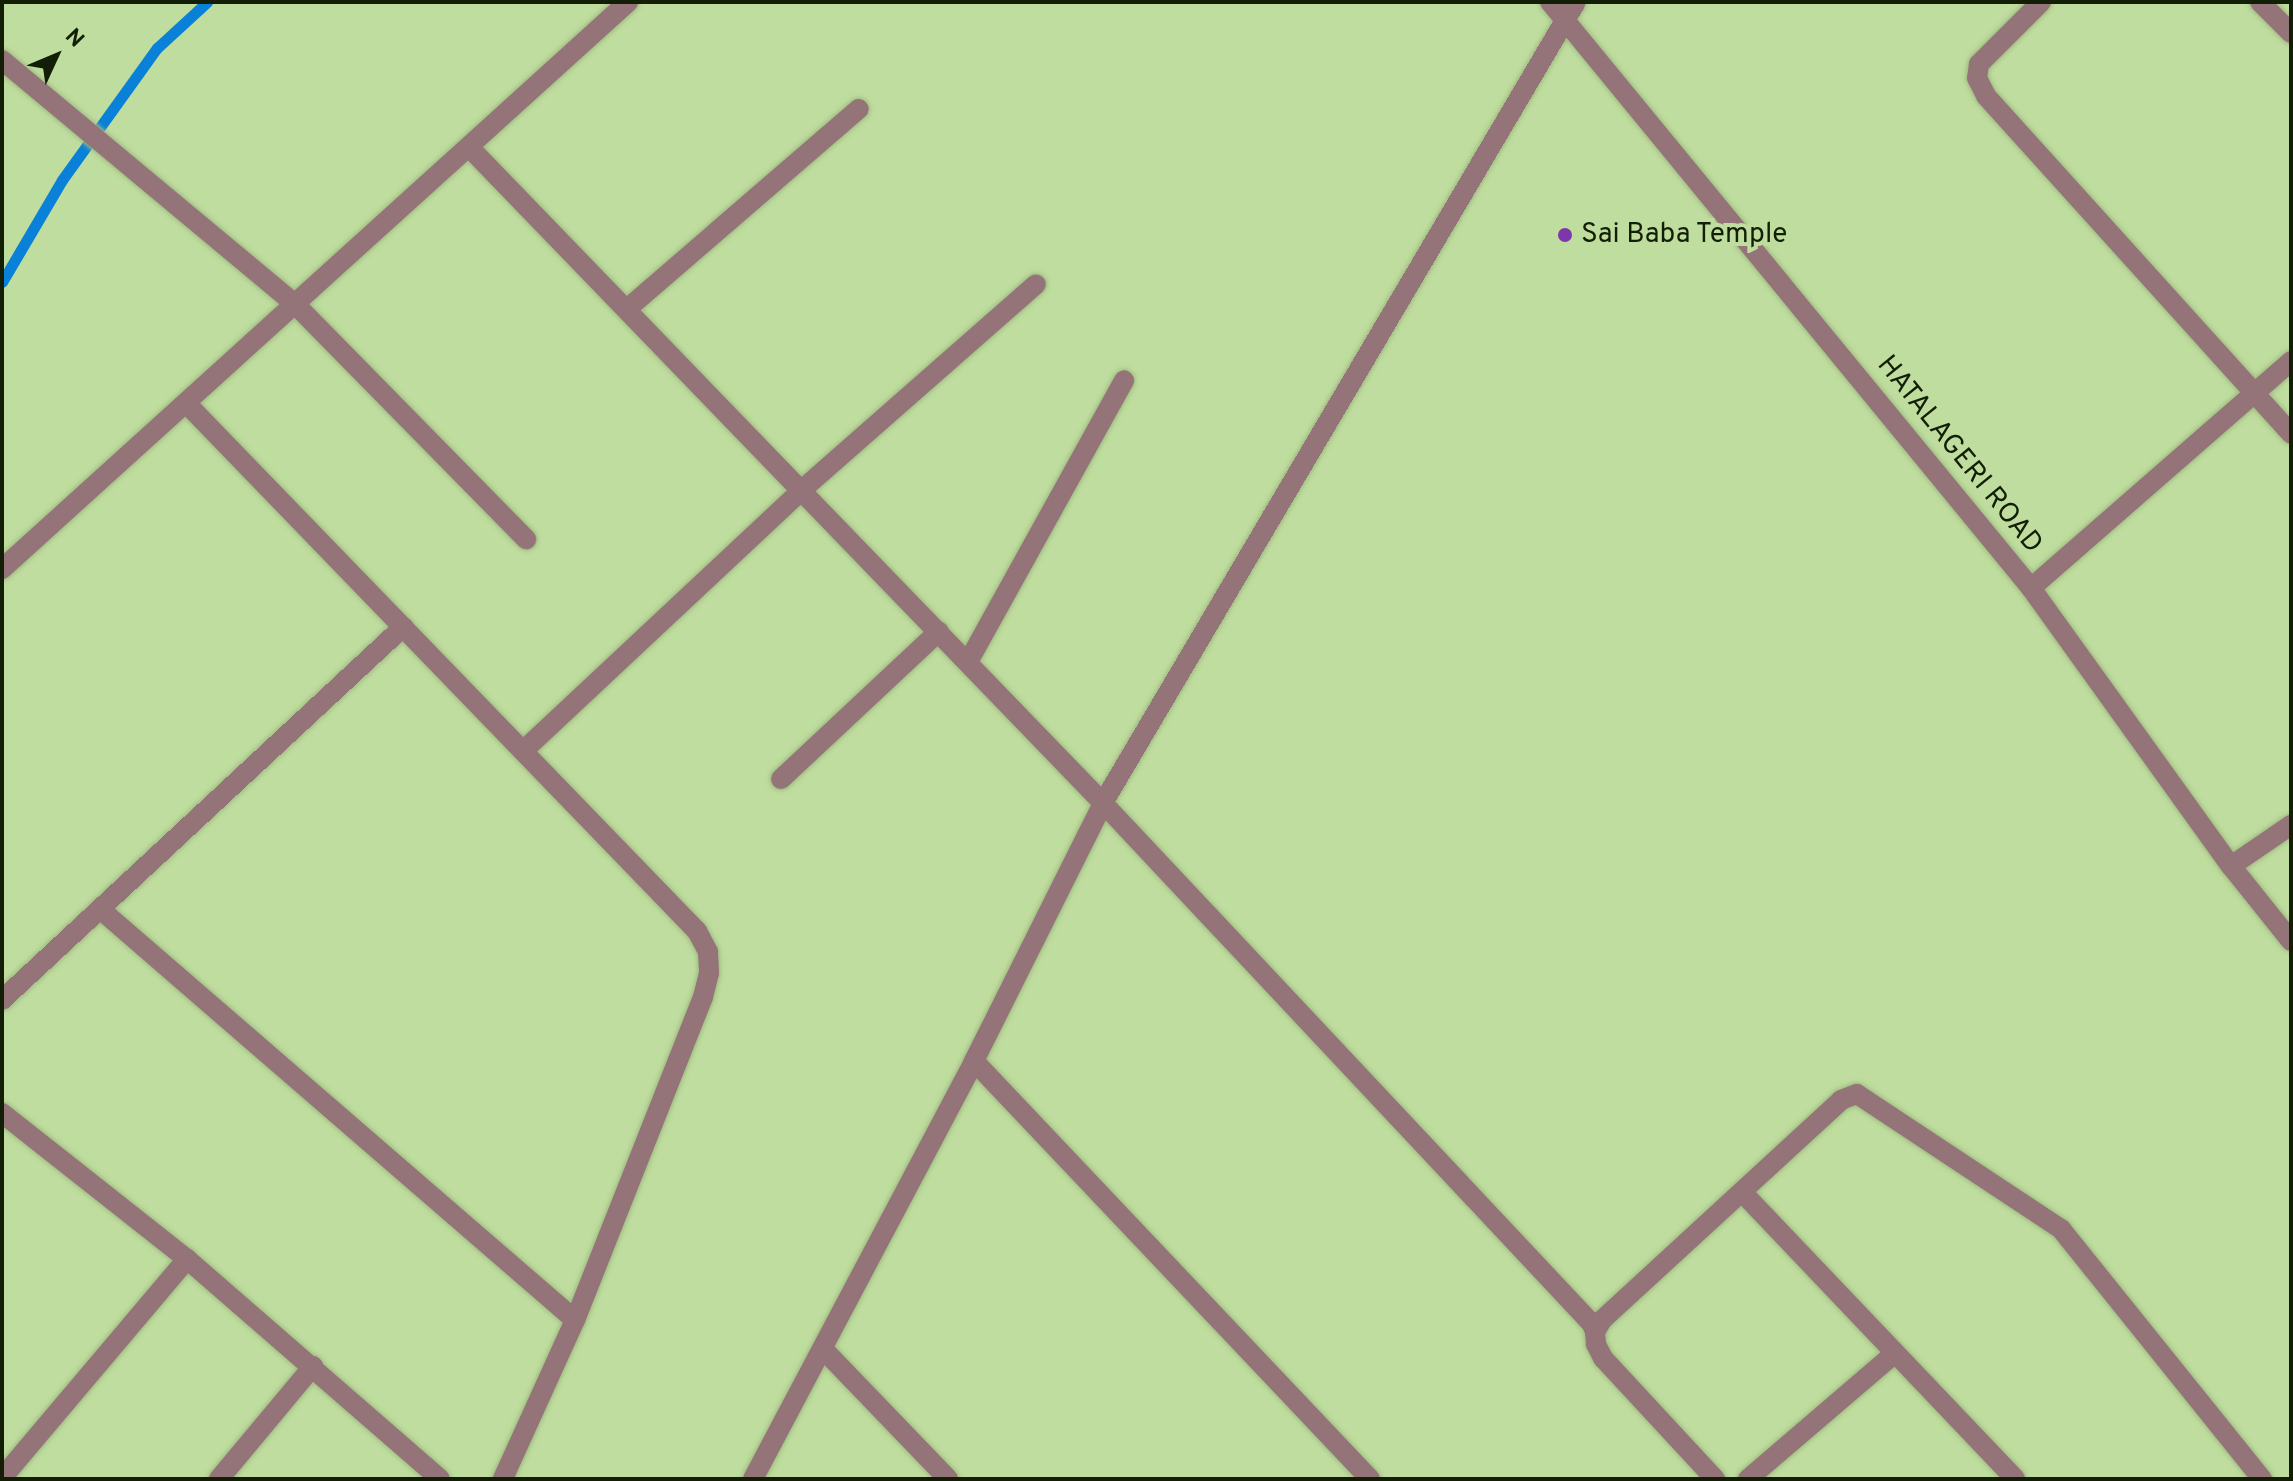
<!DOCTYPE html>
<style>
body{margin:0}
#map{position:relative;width:2293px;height:1481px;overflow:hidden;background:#bfdd9e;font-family:Overpass,sans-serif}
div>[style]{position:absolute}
.stream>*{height:11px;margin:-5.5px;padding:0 5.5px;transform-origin:5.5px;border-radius:5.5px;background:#0981d8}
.roads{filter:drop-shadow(0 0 2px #a0bb83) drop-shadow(0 0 2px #a0bb83)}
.minor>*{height:20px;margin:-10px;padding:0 10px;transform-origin:10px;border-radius:10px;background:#947479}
.dots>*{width:22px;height:22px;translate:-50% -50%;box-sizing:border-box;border:4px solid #bfdd9e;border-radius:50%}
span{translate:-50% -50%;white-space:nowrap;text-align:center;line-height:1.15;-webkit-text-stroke:8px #bfdd9e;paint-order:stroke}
.poi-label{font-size:28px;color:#131e06}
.left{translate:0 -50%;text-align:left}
.street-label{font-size:28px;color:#131e06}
.frame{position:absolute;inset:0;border:4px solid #131e06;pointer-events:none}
.north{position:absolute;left:16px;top:16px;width:80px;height:80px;-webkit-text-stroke:6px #bfdd9e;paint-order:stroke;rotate:46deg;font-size:22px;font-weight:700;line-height:32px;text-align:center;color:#131e06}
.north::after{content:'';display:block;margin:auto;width:28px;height:36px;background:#131e06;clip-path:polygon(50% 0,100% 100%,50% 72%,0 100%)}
</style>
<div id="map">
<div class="stream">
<i style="left:2px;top:282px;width:118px;rotate:-59.5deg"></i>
<i style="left:62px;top:180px;width:163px;rotate:-54.3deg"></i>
<i style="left:157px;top:48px;width:68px;rotate:-42.6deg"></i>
</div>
<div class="roads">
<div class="minor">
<i style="left:1550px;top:2px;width:758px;rotate:50.62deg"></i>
<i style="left:2031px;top:588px;width:342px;rotate:54.3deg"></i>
<i style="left:2231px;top:866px;width:96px;rotate:51.3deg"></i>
<i style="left:2041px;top:2px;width:88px;rotate:135deg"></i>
<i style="left:1979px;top:64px;width:14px;rotate:98deg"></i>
<i style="left:1977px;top:78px;width:20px;rotate:63deg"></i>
<i style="left:1986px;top:96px;width:455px;rotate:47.9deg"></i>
<i style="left:2260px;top:2px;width:44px;rotate:45deg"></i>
<i style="left:2px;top:60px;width:381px;rotate:39.8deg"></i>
<i style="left:295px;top:304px;width:330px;rotate:45.5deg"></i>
<i style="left:469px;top:147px;width:912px;rotate:45.98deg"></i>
<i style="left:1103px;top:803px;width:715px;rotate:46.81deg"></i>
<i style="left:1592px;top:1324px;width:9px;rotate:69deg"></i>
<i style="left:627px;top:309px;width:306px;rotate:-40.8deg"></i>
<i style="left:186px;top:403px;width:735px;rotate:45.94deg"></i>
<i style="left:697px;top:931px;width:24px;rotate:62deg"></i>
<i style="left:708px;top:952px;width:21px;rotate:87deg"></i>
<i style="left:709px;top:973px;width:25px;rotate:104deg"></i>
<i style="left:703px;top:997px;width:347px;rotate:111.6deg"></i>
<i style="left:575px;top:1320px;width:175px;rotate:114.4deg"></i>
<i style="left:2px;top:569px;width:845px;rotate:-42.17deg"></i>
<i style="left:2031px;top:588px;width:345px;rotate:-41.1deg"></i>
<i style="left:968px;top:662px;width:322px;rotate:-61deg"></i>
<i style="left:523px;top:751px;width:383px;rotate:-43.1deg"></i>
<i style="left:803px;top:489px;width:310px;rotate:-41.3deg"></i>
<i style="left:781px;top:779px;width:216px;rotate:-43.1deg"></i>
<i style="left:2231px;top:866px;width:73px;rotate:-34.3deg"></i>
<i style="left:100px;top:909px;width:628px;rotate:40.87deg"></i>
<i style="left:2px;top:1000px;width:548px;rotate:-42.93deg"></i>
<i style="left:974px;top:1061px;width:576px;rotate:46.55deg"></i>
<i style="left:2px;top:1113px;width:236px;rotate:38.3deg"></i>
<i style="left:187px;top:1259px;width:335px;rotate:41deg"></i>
<i style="left:1742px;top:1192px;width:396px;rotate:46.4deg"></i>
<i style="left:824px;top:1350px;width:179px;rotate:46.1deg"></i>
<i style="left:2px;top:1478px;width:287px;rotate:-49.8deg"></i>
<i style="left:219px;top:1479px;width:147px;rotate:-50.2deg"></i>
<i style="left:753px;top:1479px;width:473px;rotate:-62.1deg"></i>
<i style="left:974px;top:1061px;width:288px;rotate:-63.4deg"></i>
<i style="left:1103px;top:803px;width:930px;rotate:-59.44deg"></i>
<i style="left:1715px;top:1479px;width:165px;rotate:-132.8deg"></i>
<i style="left:1603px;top:1358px;width:16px;rotate:-117deg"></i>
<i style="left:1596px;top:1344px;width:12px;rotate:-95deg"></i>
<i style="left:1595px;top:1332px;width:14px;rotate:-60deg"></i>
<i style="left:1602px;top:1320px;width:325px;rotate:-42.6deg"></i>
<i style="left:1841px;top:1100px;width:17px;rotate:-21deg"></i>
<i style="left:1857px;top:1094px;width:245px;rotate:33.5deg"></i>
<i style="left:2061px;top:1229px;width:321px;rotate:51.2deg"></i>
<i style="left:1748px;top:1479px;width:192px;rotate:-40.6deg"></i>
</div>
</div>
<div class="dots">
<i style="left:1565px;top:235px;background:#7d37ab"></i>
</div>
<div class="poi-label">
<span class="left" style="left:1581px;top:235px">Sai Baba Temple</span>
</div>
<div class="street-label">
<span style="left:1959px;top:455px;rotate:51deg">HATALAGERI ROAD</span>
</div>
<div class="frame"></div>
<div class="north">N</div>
</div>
